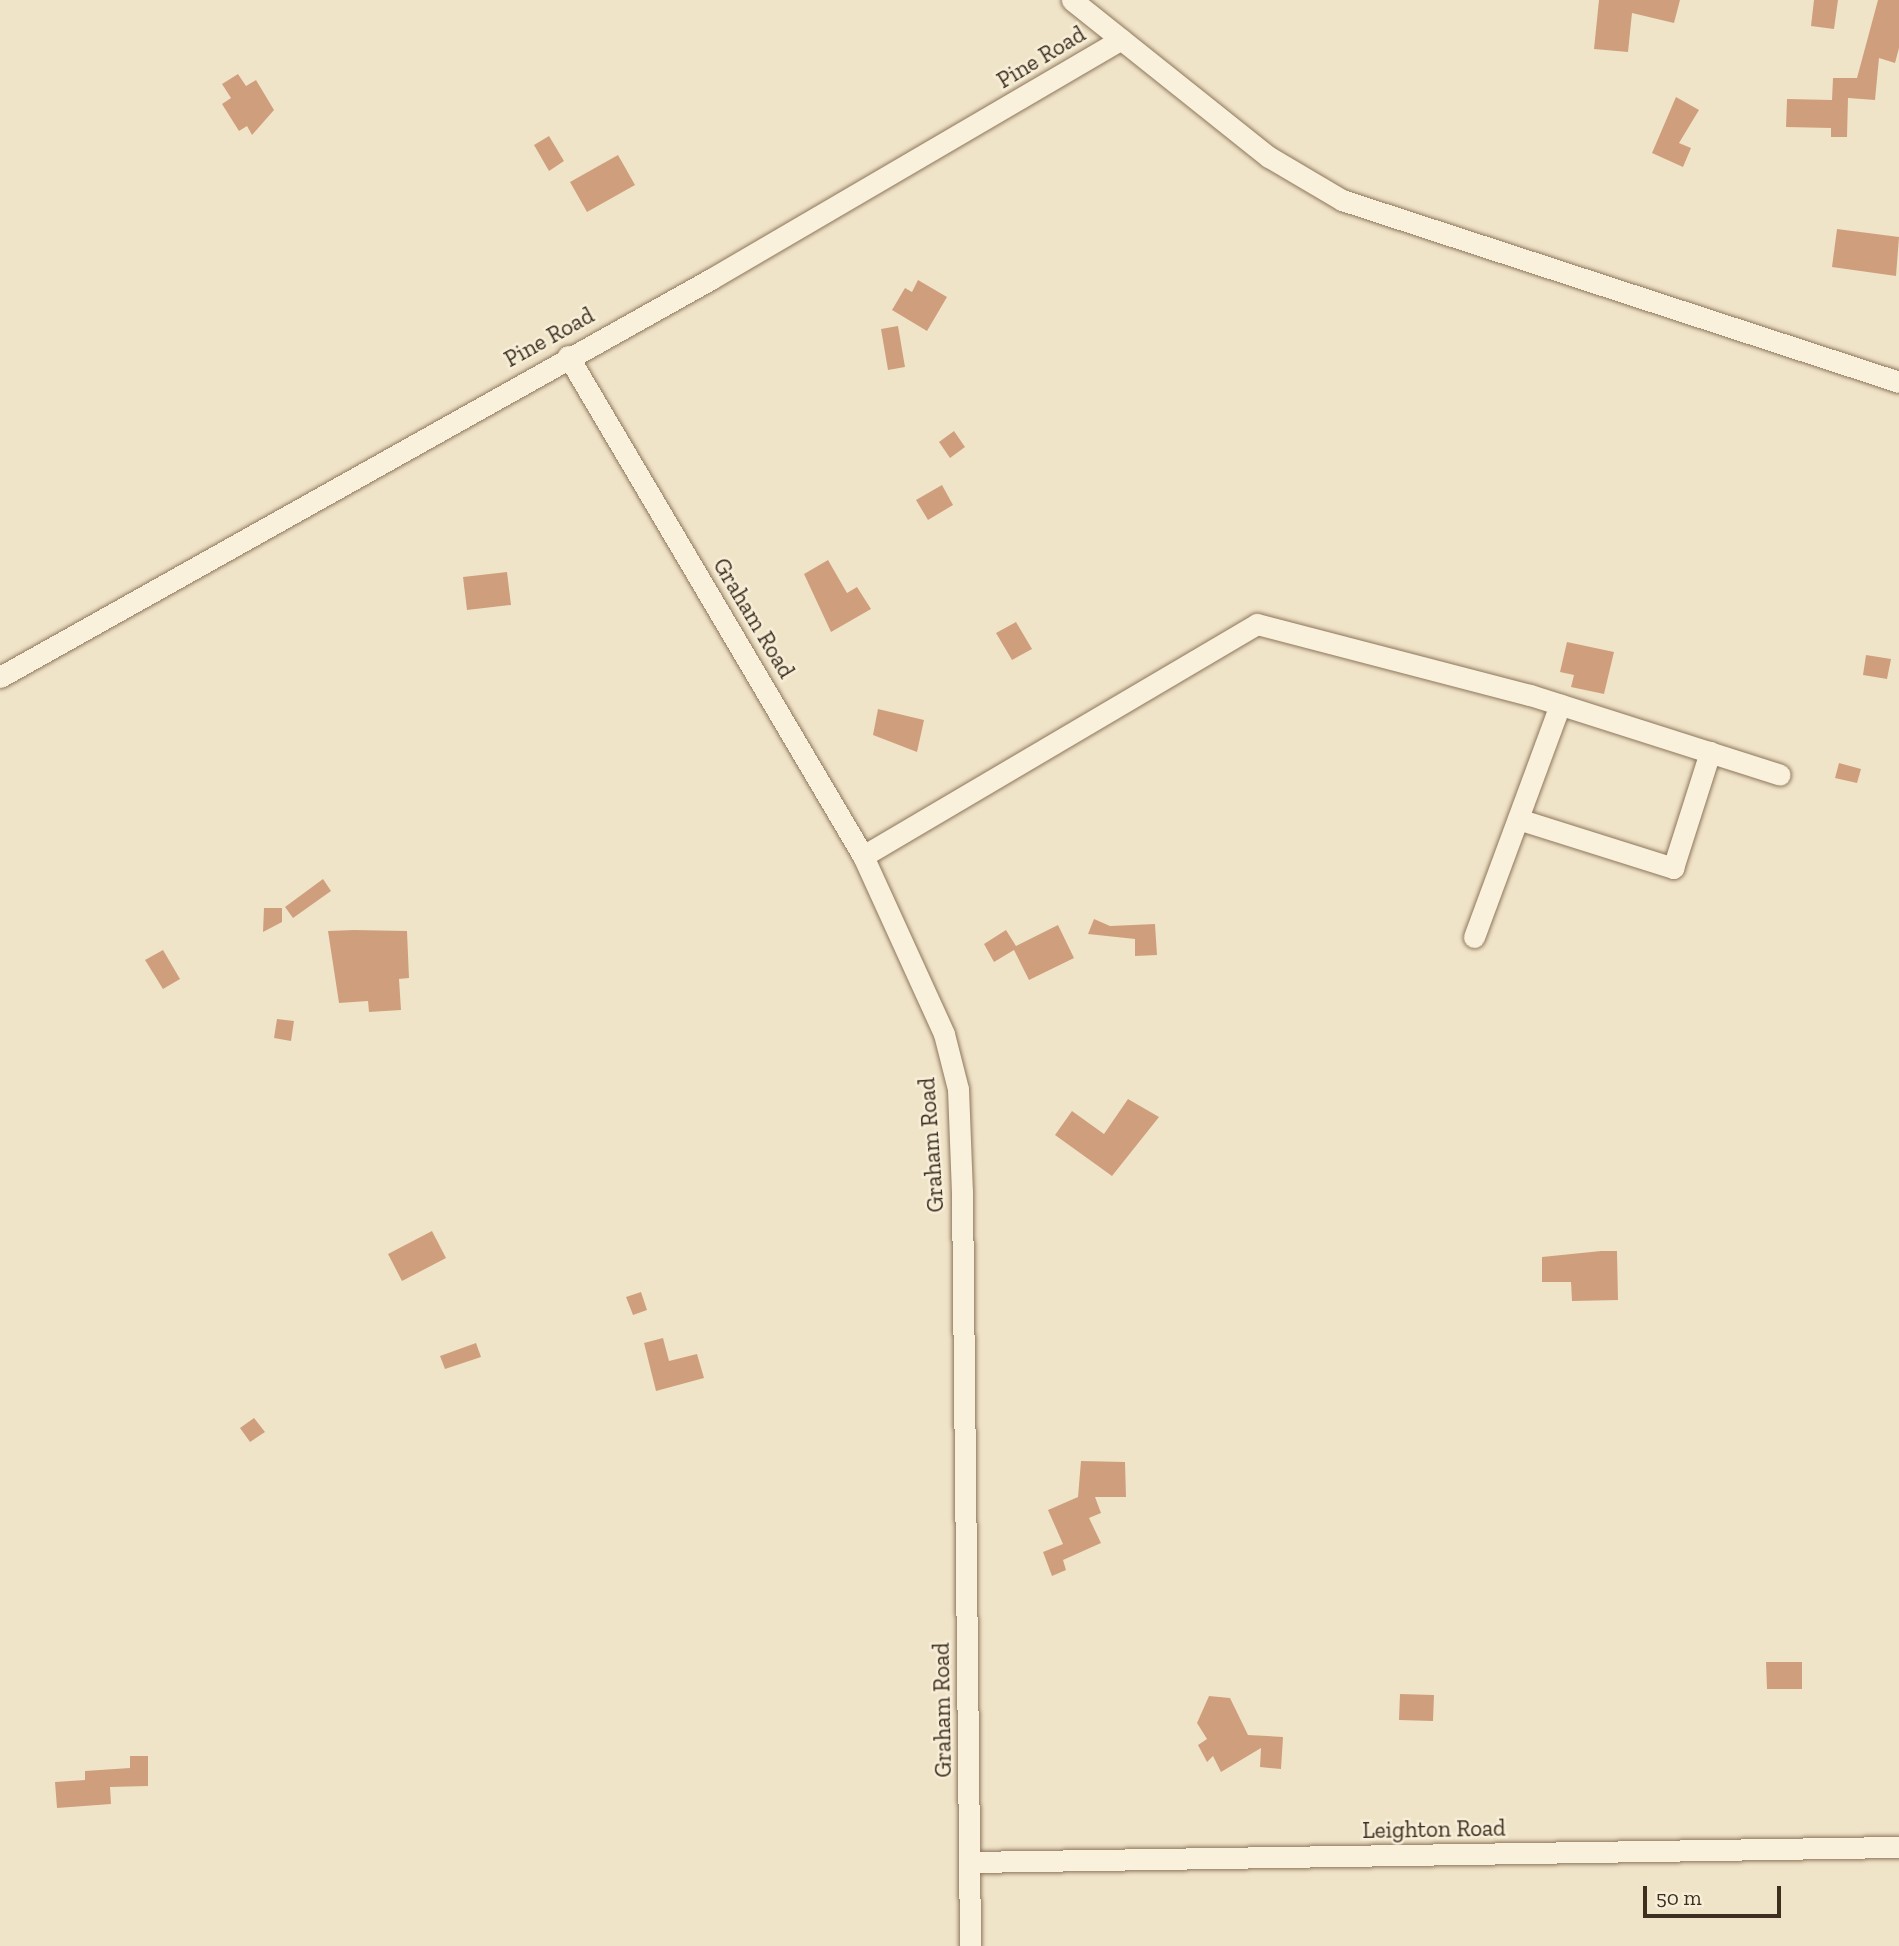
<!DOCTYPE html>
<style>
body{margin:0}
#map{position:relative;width:1899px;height:1946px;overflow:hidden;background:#f0e4c8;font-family:"Zilla Slab",serif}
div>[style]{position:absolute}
.building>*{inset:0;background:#cf9f7d}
.roads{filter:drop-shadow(0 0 2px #8d765c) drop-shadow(0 0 2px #8d765c)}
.street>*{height:21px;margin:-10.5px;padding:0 10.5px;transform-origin:10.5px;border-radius:10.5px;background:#faf1dc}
span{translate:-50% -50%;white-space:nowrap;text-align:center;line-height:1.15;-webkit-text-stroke:5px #f7eed8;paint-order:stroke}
.street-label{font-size:23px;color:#3d2e20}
.scale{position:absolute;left:1643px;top:1886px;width:138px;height:32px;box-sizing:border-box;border:4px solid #3d2e20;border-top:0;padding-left:9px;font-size:21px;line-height:24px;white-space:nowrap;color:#3d2e20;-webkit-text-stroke:5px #f7eed8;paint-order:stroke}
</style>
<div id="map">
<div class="building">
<i style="clip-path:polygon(1599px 0,1680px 0,1674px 23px,1632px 13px,1628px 52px,1594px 49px)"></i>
<i style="clip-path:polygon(1814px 0,1838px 0,1834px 29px,1811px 26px)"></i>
<i style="clip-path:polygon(1878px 0,1899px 0,1899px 48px,1895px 63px,1879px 58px,1875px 100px,1848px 98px,1847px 137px,1831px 137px,1831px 128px,1786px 127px,1787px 99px,1832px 100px,1833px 78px,1857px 78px)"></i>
<i style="clip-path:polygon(238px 74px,246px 86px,256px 80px,274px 110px,252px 135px,247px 126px,239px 131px,222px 104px,231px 98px,222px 84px)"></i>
<i style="clip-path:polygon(1676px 97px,1699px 110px,1679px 143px,1691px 148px,1683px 167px,1652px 153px)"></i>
<i style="clip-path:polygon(549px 136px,564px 161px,549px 171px,534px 145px)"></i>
<i style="clip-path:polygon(618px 155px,635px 185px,587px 212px,570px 182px)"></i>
<i style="clip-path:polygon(1837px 229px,1899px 237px,1896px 276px,1832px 267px)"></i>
<i style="clip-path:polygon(918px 280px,947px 297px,927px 331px,892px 310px,905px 288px,912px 292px)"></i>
<i style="clip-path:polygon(898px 326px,905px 367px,888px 370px,881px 329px)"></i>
<i style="clip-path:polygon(954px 431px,965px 447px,950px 458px,939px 442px)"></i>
<i style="clip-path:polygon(942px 485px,953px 505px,928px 520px,916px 500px)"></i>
<i style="clip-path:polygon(828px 560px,847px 593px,857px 587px,871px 609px,831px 632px,804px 574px)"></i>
<i style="clip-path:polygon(507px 572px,511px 605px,467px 610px,463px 577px)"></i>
<i style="clip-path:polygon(1016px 622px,1032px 649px,1012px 660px,996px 633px)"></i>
<i style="clip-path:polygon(1567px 642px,1614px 652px,1604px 694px,1571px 687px,1574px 675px,1560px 672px)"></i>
<i style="clip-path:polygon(1866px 655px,1891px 659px,1887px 679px,1863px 675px)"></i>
<i style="clip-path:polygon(878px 709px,924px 720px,917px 752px,873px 735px)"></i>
<i style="clip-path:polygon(1839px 763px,1861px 769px,1857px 783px,1835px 778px)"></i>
<i style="clip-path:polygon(323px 879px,331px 891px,293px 918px,285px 907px)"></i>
<i style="clip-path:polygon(264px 908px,282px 908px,282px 922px,263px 932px)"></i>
<i style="clip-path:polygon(1094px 919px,1110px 926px,1155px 924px,1157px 955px,1135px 956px,1135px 939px,1088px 934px)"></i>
<i style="clip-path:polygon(1058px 925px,1074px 958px,1029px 980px,1014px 950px,994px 962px,984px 944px,1006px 930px,1016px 946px)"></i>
<i style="clip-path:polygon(354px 930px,407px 931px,409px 978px,399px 979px,401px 1010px,369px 1012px,368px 1001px,339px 1003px,328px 931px)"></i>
<i style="clip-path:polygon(163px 950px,180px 979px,163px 989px,145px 960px)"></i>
<i style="clip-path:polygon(277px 1019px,294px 1021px,291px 1041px,274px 1038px)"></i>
<i style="clip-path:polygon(1128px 1099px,1159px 1117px,1112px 1176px,1055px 1135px,1072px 1111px,1104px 1134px)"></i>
<i style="clip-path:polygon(432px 1231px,446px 1258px,402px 1281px,388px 1254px)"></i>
<i style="clip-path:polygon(1601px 1251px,1617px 1251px,1618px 1300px,1572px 1301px,1571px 1282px,1542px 1282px,1542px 1257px)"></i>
<i style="clip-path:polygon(641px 1292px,647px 1310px,633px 1315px,626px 1297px)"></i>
<i style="clip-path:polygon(663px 1338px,669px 1361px,697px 1354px,704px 1378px,656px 1391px,644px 1343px)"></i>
<i style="clip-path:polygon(476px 1343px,481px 1357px,445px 1369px,440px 1356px)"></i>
<i style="clip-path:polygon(254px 1418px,265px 1432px,250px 1442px,240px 1428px)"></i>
<i style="clip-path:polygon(1081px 1461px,1125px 1462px,1126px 1497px,1095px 1497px,1101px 1513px,1089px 1518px,1101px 1543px,1063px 1560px,1066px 1570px,1052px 1576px,1043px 1552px,1063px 1544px,1048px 1510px,1078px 1497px)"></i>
<i style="clip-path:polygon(1766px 1662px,1802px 1662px,1802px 1689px,1767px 1689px)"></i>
<i style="clip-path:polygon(1400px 1694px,1434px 1695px,1433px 1721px,1399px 1720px)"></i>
<i style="clip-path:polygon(1209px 1696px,1230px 1698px,1248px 1735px,1283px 1737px,1281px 1769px,1260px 1767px,1261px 1748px,1221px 1772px,1213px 1756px,1207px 1762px,1198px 1745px,1207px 1739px,1197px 1723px)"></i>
<i style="clip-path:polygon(130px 1756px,148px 1756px,148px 1786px,110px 1787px,111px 1804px,57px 1808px,55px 1782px,85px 1780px,85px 1771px,130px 1768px)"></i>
</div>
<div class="roads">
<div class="street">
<i style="left:1072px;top:0;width:252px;rotate:38.6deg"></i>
<i style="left:1269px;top:157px;width:85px;rotate:30.5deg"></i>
<i style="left:1342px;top:200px;width:586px;rotate:18.09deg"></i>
<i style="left:568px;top:356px;width:581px;rotate:59.46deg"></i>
<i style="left:863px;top:856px;width:196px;rotate:65.5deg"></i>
<i style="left:944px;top:1034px;width:57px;rotate:75.7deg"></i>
<i style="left:958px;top:1089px;width:103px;rotate:87.8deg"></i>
<i style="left:962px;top:1192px;width:754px;rotate:89.39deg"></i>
<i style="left:0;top:677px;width:815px;rotate:-29.24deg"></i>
<i style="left:711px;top:279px;width:475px;rotate:-30.3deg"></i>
<i style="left:1518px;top:819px;width:163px;rotate:17.5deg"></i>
<i style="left:1673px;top:868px;width:122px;rotate:-72.3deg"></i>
<i style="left:863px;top:856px;width:457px;rotate:-30.5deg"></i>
<i style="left:1257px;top:624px;width:282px;rotate:14.6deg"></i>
<i style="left:1530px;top:695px;width:262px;rotate:17.7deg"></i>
<i style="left:1474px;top:937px;width:248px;rotate:-69.7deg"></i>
<i style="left:971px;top:1862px;width:928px;rotate:-0.93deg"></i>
</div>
</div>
<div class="street-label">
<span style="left:1041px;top:57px;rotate:-31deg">Pine Road</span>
<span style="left:549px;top:337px;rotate:-29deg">Pine Road</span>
<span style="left:754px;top:618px;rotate:59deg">Graham Road</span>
<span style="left:931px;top:1145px;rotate:-94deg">Graham Road</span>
<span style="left:942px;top:1710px;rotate:-91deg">Graham Road</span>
<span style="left:1434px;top:1829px;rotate:-1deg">Leighton Road</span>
</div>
<div class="scale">50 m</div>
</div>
